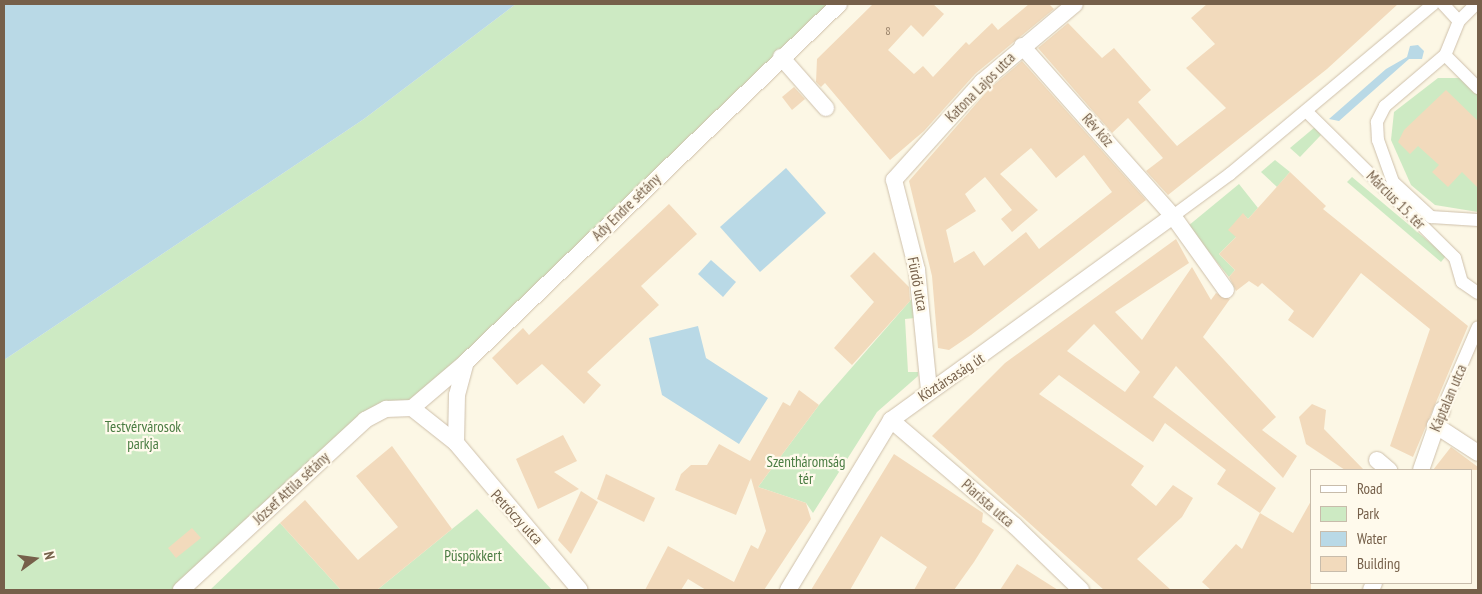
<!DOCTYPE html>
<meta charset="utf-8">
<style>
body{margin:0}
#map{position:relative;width:1482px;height:594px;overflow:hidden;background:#fcf7e5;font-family:"PT Sans Narrow",sans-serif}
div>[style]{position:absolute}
.green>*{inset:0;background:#cdeac3}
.water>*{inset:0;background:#b9d9e6}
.building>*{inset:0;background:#f2dabc}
.roads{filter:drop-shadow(0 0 1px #cec0ab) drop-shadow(0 0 1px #cec0ab)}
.pedestrian>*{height:12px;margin:-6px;padding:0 6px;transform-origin:6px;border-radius:6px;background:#fff}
.minor>*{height:16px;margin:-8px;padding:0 8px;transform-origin:8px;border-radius:8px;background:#fff}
span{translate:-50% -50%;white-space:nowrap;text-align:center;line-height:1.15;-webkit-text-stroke:4.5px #fffaec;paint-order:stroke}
.number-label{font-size:12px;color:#957e66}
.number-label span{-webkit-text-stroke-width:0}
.street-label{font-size:15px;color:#76604a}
.park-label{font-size:15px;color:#4a7c42}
.frame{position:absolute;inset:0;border:5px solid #76604a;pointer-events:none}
.legend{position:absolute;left:1310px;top:469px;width:162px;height:115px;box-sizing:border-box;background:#fffaec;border:1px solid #c8bcab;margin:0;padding:6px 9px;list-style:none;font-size:15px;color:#76604a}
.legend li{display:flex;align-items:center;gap:10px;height:25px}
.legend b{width:25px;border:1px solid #c8bcab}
.north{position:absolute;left:10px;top:534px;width:50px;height:50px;-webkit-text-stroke:4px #fffaec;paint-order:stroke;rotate:76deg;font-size:14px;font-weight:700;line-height:20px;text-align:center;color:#76604a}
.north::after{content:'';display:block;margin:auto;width:18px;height:22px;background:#76604a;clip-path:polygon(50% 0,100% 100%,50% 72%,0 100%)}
</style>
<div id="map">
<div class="green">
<i style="clip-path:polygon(516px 4px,839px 4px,412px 408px,386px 409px,181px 590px,4px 590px,4px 360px,364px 119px)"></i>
<i style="clip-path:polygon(1438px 78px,1464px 78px,1478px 93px,1478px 212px,1435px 205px,1411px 185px,1391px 140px,1394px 112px)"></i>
<i style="clip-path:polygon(1315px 127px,1321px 135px,1300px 157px,1290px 148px)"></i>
<i style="clip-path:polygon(1275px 160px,1290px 172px,1277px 187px,1261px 172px)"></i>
<i style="clip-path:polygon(1352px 177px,1446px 256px,1441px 262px,1347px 182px)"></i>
<i style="clip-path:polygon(1239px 184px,1258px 208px,1248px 219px,1243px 214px,1236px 237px,1219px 254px,1235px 270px,1229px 277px,1188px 226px)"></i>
<i style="clip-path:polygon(916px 294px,925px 317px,905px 319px,908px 372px,918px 372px,918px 376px,877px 412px,813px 513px,806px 503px,758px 487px,819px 405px)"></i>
<i style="clip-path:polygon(477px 509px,552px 590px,377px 590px,452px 529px)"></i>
<i style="clip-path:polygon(280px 523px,341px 590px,210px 590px)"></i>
</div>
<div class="water">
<i style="clip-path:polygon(4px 4px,516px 4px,364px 119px,4px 360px)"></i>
<i style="clip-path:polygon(1418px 45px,1424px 51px,1422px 59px,1409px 59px,1339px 121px,1329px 119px,1386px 69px,1407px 57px,1410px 46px)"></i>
<i style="clip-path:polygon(786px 168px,826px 213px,760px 272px,720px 227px)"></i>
<i style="clip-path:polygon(711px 260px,736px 282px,723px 297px,698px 274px)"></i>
<i style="clip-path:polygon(698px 326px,706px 358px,768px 398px,739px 444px,662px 395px,649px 338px)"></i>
</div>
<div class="building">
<i style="clip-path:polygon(873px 4px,933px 4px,944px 14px,923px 37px,911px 25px,888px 50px,914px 74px,923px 66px,933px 77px,966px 42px,969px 45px,992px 23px,998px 30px,1029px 4px,1049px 4px,1054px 9px,975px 74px,924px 131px,890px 160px,825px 83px,821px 87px,816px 82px,817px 59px)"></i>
<i style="clip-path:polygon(1207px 4px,1398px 4px,1327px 69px,1168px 195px,1146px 171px,1163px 158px,1128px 118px,1112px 133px,1038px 48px,1068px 23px,1102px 58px,1114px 48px,1151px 90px,1138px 102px,1177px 146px,1226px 108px,1186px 68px,1215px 44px,1191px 18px)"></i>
<i style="clip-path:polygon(evenodd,1022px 61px,1146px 200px,971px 335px,949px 350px,938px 348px,932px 276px,909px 181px,989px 89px,1022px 61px,1031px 148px,1056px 178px,1084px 155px,1112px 192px,1039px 249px,1026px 232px,984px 266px,974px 251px,954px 263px,946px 230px,976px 211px,965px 194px,985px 177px,1012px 210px,1001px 219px,1012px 232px,1038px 210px,1000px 174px,1031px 148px)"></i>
<i style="clip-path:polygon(794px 87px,805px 99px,792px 110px,782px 97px)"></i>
<i style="clip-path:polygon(1446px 90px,1478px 121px,1478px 188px,1462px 172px,1448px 187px,1432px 172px,1439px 165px,1418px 146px,1410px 154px,1398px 142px,1404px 130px)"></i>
<i style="clip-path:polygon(1290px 172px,1326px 206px,1323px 209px,1468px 326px,1413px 457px,1390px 446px,1430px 329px,1361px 273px,1313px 338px,1288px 320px,1294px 311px,1262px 283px,1258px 287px,1249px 281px,1236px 291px,1229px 277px,1235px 270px,1219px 254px,1236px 237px,1228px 230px,1243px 213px,1248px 219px)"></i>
<i style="clip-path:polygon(669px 204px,697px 234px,641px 286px,659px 305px,587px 372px,601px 385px,584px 404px,542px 364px,517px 385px,492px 358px,523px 328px,529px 335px)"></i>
<i style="clip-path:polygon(evenodd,1176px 239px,1189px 263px,1115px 312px,1142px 340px,1192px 267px,1211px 300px,1216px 293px,1230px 299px,1203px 337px,1276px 417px,1262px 430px,1297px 456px,1283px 478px,1176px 366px,1153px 397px,1276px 488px,1260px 513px,1217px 484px,1226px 470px,1165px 423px,1153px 442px,1059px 375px,1039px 394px,1144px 466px,1131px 485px,1156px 506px,1173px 485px,1193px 498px,1182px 517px,1137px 559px,1171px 590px,1104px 590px,932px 436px,1005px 363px,1176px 239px,1094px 324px,1140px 372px,1125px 392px,1067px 351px,1094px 324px)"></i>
<i style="clip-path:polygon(874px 252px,909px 287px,910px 301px,852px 365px,834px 348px,874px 302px,850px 276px)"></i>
<i style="clip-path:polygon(799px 390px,819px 405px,758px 487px,806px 503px,811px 519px,764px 590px,706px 590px,688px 579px,681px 590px,645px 590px,668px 546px,734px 582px,751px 545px,758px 549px,766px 531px,751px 478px,736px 515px,675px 490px,681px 474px,691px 465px,707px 465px,719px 444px,750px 461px,783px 402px,790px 406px)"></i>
<i style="clip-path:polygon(1312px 404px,1326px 410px,1324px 429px,1364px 470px,1345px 470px,1306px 444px,1299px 417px)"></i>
<i style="clip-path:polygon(563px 435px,577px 461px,554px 472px,579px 489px,538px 509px,516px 459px)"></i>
<i style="clip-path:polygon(392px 446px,452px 529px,377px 590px,341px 590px,280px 523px,305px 500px,358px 560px,398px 527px,356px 476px)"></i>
<i style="clip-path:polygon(1451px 447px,1478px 467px,1478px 470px,1433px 470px)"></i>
<i style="clip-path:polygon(894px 454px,983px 513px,982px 522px,994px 530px,974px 562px,954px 590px,914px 590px,927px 567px,881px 536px,850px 590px,811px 590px)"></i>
<i style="clip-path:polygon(606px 474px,655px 498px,644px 522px,597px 499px)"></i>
<i style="clip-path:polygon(581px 491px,598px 502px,571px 554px,558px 540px)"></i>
<i style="clip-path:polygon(1311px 501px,1311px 590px,1211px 590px,1202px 582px,1236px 544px,1242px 549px,1260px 513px,1293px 533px)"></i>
<i style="clip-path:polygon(192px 528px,201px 538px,176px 558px,168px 548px)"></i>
<i style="clip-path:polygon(1017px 564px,1058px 590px,1000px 590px)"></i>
</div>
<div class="roads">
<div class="pedestrian">
<i style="left:1443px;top:4px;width:23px;rotate:47deg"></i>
<i style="left:1459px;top:21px;width:37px;rotate:112deg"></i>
<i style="left:1445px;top:55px;width:79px;rotate:139.6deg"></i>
<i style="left:1385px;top:106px;width:18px;rotate:117deg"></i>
<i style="left:1377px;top:122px;width:18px;rotate:87deg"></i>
<i style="left:1378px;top:140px;width:45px;rotate:70.3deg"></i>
<i style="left:1393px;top:182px;width:52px;rotate:42.6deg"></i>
<i style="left:1431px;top:217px;width:47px;rotate:3.7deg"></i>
<i style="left:1459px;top:21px;width:24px;rotate:-45deg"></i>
<i style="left:1445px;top:55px;width:47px;rotate:45deg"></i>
<i style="left:1306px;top:111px;width:209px;rotate:44.6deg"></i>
<i style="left:1455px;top:258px;width:25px;rotate:74deg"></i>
<i style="left:1462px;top:282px;width:19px;rotate:35deg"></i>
<i style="left:1173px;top:216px;width:71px;rotate:-36.4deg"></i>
<i style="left:1230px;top:174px;width:265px;rotate:-39.9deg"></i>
<i style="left:1442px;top:410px;width:90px;rotate:-66.6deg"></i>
</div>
<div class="minor">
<i style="left:1022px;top:46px;width:227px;rotate:48.4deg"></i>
<i style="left:1173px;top:216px;width:91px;rotate:54.4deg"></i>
<i style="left:781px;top:57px;width:68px;rotate:48.6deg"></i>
<i style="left:929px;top:390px;width:121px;rotate:-95.7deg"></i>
<i style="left:917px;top:270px;width:93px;rotate:-104.3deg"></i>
<i style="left:894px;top:180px;width:132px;rotate:-48.1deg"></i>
<i style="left:982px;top:82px;width:121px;rotate:-40deg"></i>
<i style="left:412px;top:408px;width:71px;rotate:-40.4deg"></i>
<i style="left:466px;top:362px;width:517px;rotate:-43.82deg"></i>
<i style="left:412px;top:408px;width:56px;rotate:38.5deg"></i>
<i style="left:456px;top:443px;width:192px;rotate:49.9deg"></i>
<i style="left:891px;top:420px;width:163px;rotate:40.5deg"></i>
<i style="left:1015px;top:526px;width:92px;rotate:44.1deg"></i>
<i style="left:1435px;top:425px;width:51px;rotate:33.1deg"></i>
<i style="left:456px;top:443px;width:48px;rotate:-88.8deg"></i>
<i style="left:457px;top:395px;width:34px;rotate:-75deg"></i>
<i style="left:1377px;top:460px;width:16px;rotate:40deg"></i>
<i style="left:1421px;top:470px;width:64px;rotate:-70.7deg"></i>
<i style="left:181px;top:590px;width:251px;rotate:-42.7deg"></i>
<i style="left:365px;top:420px;width:24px;rotate:-28deg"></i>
<i style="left:386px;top:409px;width:26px;rotate:-2deg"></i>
<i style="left:788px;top:590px;width:199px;rotate:-58.8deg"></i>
<i style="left:891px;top:420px;width:348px;rotate:-35.9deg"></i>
<i style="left:1371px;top:590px;width:8px;rotate:-67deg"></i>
</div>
</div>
<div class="number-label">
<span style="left:888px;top:31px">8</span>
</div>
<div class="street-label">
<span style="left:980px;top:87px;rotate:-45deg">Katona Lajos utca</span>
<span style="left:1098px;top:130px;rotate:48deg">Rév köz</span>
<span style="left:1396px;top:200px;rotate:45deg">Március 15. tér</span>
<span style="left:626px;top:207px;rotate:-44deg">Ady Endre sétány</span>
<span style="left:918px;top:284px;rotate:79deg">Fürdő utca</span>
<span style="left:951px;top:377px;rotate:-33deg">Köztársaság út</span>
<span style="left:1448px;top:398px;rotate:-67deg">Káptalan utca</span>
<span style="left:291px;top:488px;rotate:-43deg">József Attila sétány</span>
<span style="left:988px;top:503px;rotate:41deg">Piarista utca</span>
<span style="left:517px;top:517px;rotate:47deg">Petróczy utca</span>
</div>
<div class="park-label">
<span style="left:143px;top:435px">Testvérvárosok<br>parkja</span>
<span style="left:806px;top:470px">Szentháromság<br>tér</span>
<span style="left:473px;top:556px">Püspökkert</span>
</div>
<div class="frame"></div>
<ul class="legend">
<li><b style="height:6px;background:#fff"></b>Road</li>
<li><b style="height:14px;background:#cdeac3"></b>Park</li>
<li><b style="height:14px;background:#b9d9e6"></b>Water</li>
<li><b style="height:14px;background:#f2dabc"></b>Building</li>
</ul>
<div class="north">N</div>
</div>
